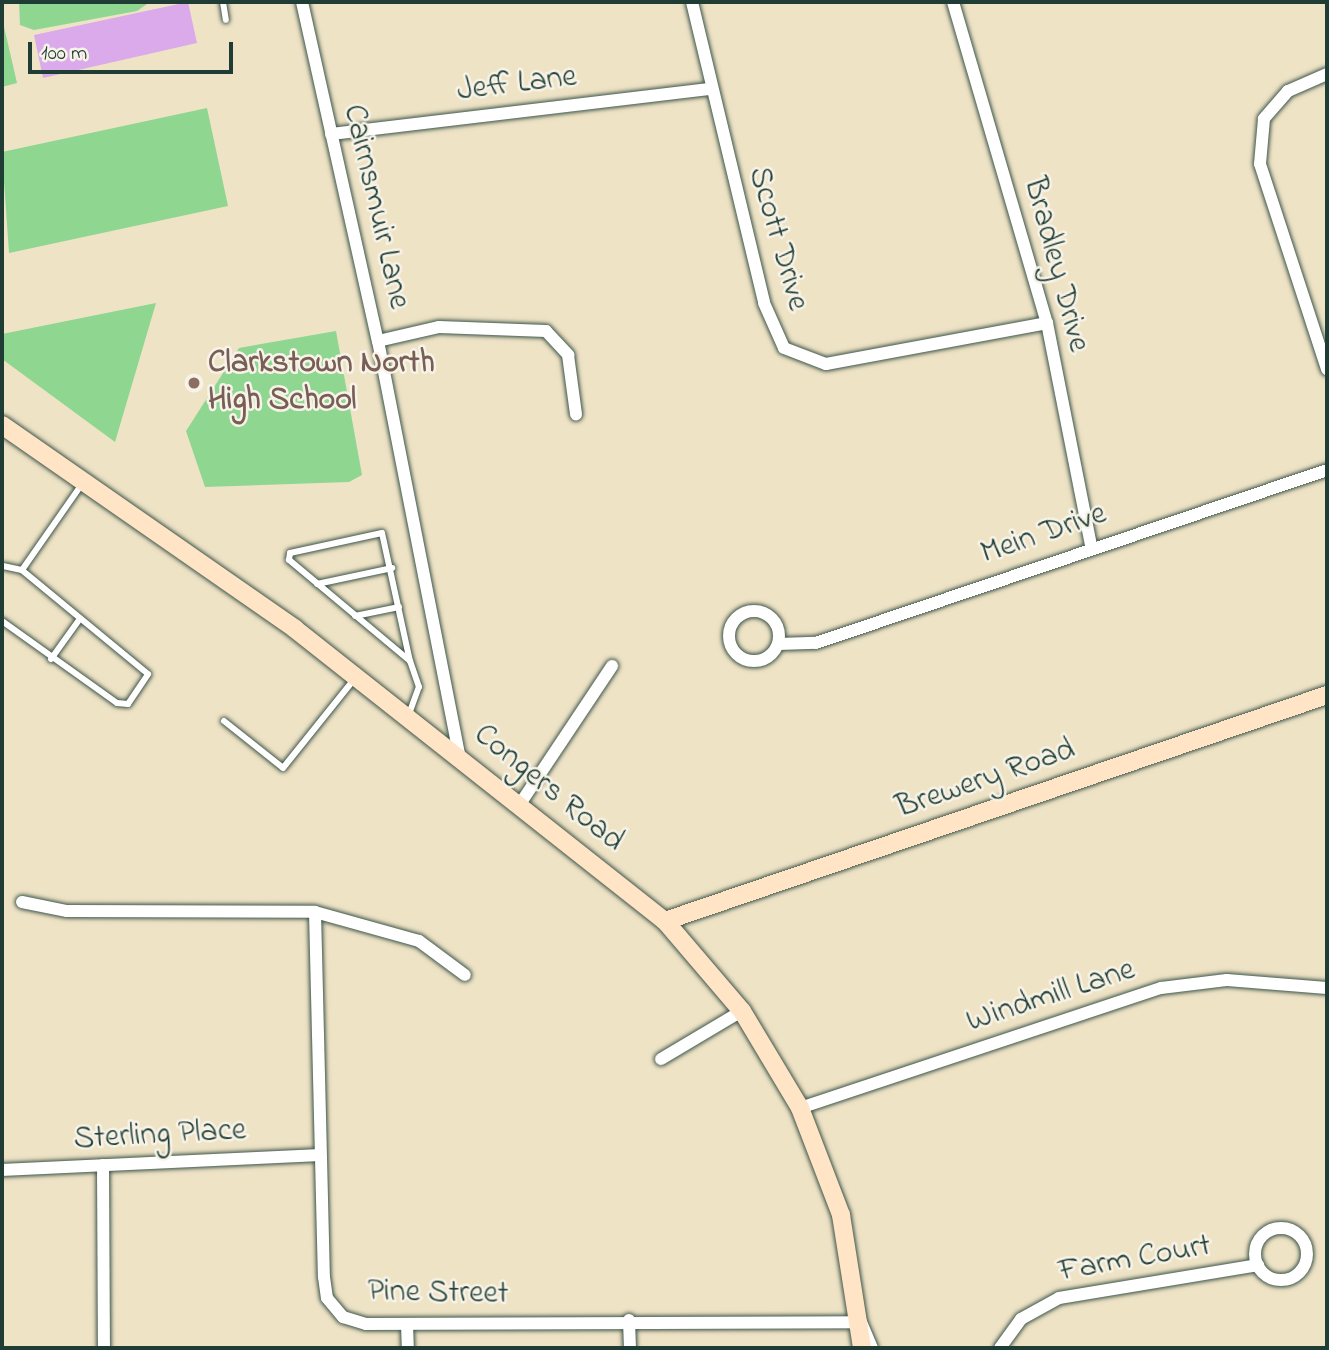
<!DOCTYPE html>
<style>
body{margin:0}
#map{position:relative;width:1329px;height:1350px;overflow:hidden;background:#efe3c6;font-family:"Indie Flower",sans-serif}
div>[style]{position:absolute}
.green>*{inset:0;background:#8fd690}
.building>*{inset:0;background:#daaaea}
.roads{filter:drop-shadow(0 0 2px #3e564a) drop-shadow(0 0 2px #3e564a)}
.lane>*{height:6px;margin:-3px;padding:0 3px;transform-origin:3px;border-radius:3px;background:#fff}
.street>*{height:12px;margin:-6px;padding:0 6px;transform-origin:6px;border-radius:6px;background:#fff}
.street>.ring{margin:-6px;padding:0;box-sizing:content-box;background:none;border:12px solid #fff;border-radius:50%}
.secondary>*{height:18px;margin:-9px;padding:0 9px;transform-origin:9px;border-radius:9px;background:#ffe4c6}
.dots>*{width:19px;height:19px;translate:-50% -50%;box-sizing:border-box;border:4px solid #f7f3e8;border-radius:50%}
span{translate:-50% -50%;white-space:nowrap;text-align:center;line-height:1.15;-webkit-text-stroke:5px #f7f3e8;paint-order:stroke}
.street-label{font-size:32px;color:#1f3d34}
.education-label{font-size:32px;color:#785e54;font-weight:700}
.left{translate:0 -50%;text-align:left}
.frame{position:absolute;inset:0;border:4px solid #1f3d34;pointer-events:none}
.scale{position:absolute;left:28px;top:42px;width:205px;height:32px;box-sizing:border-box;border:4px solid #1f3d34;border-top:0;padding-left:9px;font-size:21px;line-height:24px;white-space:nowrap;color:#1f3d34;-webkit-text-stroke:5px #f7f3e8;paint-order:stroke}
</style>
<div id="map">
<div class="green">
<i style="clip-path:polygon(19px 2px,150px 2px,137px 11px,34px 30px,20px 25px)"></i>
<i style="clip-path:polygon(2px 18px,17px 83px,2px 87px)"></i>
<i style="clip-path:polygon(207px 108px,228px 206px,9px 253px,2px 152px)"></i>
<i style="clip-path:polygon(156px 303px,115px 442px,2px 359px,2px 334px)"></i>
<i style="clip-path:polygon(336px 331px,362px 475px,349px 482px,205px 487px,186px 431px,239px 348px)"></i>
</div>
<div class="building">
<i style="clip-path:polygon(188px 2px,197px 43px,43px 78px,34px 35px)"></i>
</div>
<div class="roads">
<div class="lane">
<i style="left:223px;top:2px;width:18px;rotate:81deg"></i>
<i style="left:3px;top:566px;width:19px;rotate:12deg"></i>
<i style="left:317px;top:584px;width:77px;rotate:-12deg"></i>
<i style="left:355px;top:616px;width:45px;rotate:-11.6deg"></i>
<i style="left:2px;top:621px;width:141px;rotate:35.5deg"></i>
<i style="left:117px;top:703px;width:11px;rotate:5deg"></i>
<i style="left:128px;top:704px;width:36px;rotate:-56deg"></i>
<i style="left:148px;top:674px;width:163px;rotate:-140.5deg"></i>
<i style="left:22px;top:570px;width:105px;rotate:-55.1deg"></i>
<i style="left:51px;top:659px;width:48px;rotate:-54.3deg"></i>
<i style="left:409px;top:714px;width:29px;rotate:-70deg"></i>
<i style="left:419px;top:687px;width:28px;rotate:-109deg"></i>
<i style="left:410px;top:661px;width:158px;rotate:-140.1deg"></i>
<i style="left:289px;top:560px;width:7px;rotate:-82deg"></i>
<i style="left:290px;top:553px;width:94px;rotate:-12.3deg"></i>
<i style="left:382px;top:533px;width:131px;rotate:77.7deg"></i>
<i style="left:224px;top:721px;width:75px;rotate:38.5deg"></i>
<i style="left:283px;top:768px;width:115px;rotate:-51.3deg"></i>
</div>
<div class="street">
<i style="left:302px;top:2px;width:347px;rotate:77.4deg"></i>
<i style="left:378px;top:341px;width:421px;rotate:78.9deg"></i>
<i style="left:692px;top:2px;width:309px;rotate:76.5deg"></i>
<i style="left:764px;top:303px;width:49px;rotate:66deg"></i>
<i style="left:784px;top:348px;width:45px;rotate:20.9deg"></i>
<i style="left:826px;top:364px;width:225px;rotate:-10.5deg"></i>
<i style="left:953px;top:2px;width:334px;rotate:73.7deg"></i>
<i style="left:1047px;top:323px;width:227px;rotate:78.8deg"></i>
<i style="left:1327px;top:74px;width:43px;rotate:156.4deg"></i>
<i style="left:1288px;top:91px;width:37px;rotate:131deg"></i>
<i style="left:1264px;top:119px;width:45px;rotate:95.1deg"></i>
<i style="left:1260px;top:164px;width:216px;rotate:71.9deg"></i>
<i style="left:331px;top:134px;width:381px;rotate:-6.8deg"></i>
<i style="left:378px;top:341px;width:63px;rotate:-12.9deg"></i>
<i style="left:439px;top:327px;width:107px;rotate:2.1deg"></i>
<i style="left:546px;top:331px;width:33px;rotate:47deg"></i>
<i style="left:568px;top:355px;width:60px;rotate:82.3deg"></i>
<i class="ring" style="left:729px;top:611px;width:38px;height:38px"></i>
<i style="left:778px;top:644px;width:38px;rotate:-2deg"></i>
<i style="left:816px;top:643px;width:539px;rotate:-18.7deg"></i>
<i style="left:520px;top:804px;width:166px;rotate:-56.3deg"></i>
<i style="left:22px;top:902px;width:46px;rotate:11.3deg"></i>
<i style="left:67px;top:911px;width:248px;rotate:0.2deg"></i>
<i style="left:315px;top:912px;width:108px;rotate:15.6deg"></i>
<i style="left:419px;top:941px;width:57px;rotate:36.5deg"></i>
<i style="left:315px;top:912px;width:365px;rotate:88.6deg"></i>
<i style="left:324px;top:1277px;width:21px;rotate:82deg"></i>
<i style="left:327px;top:1298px;width:25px;rotate:50deg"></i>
<i style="left:343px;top:1317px;width:24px;rotate:17deg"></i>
<i style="left:366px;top:1324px;width:495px;rotate:-0.2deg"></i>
<i style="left:861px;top:1322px;width:28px;rotate:67deg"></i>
<i style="left:661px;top:1059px;width:94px;rotate:-30.7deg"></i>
<i style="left:800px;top:1108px;width:380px;rotate:-18.4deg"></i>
<i style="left:1161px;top:988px;width:66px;rotate:-6.9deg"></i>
<i style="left:1227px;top:980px;width:100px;rotate:4.6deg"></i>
<i style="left:103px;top:1165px;width:183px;rotate:89.7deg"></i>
<i style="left:2px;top:1170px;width:318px;rotate:-2.7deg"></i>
<i class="ring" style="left:1255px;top:1228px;width:40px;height:40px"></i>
<i style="left:629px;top:1320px;width:28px;rotate:88deg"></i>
<i style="left:407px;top:1324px;width:24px;rotate:88deg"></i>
<i style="left:1000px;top:1348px;width:36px;rotate:-54deg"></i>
<i style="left:1021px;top:1319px;width:43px;rotate:-28.9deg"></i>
<i style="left:1059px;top:1298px;width:202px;rotate:-9.4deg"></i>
</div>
<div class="secondary">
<i style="left:2px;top:425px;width:357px;rotate:34.8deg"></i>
<i style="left:295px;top:629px;width:471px;rotate:38.3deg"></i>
<i style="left:665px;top:921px;width:118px;rotate:49.5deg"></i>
<i style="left:742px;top:1011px;width:113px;rotate:59.1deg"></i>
<i style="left:800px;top:1108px;width:115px;rotate:69deg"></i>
<i style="left:841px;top:1215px;width:135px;rotate:81deg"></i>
<i style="left:665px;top:921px;width:700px;rotate:-18.85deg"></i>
</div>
</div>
<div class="dots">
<i style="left:194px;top:383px;background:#8d6e63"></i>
</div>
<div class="street-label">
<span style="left:517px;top:85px;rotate:-7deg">Jeff Lane</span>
<span style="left:375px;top:207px;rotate:77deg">Cairnsmuir Lane</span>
<span style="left:777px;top:239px;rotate:74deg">Scott Drive</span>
<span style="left:1055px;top:265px;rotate:75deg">Bradley Drive</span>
<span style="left:1044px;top:535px;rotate:-19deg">Mein Drive</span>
<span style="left:986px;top:780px;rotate:-19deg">Brewery Road</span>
<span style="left:548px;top:789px;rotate:39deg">Congers Road</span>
<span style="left:1051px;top:997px;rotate:-18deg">Windmill Lane</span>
<span style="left:160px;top:1136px;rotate:-3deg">Sterling Place</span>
<span style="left:1135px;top:1260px;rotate:-10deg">Farm Court</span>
<span style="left:438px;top:1294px;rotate:1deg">Pine Street</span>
</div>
<div class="education-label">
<span class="left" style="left:208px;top:383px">Clarkstown North<br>High School</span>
</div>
<div class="frame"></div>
<div class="scale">100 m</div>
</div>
